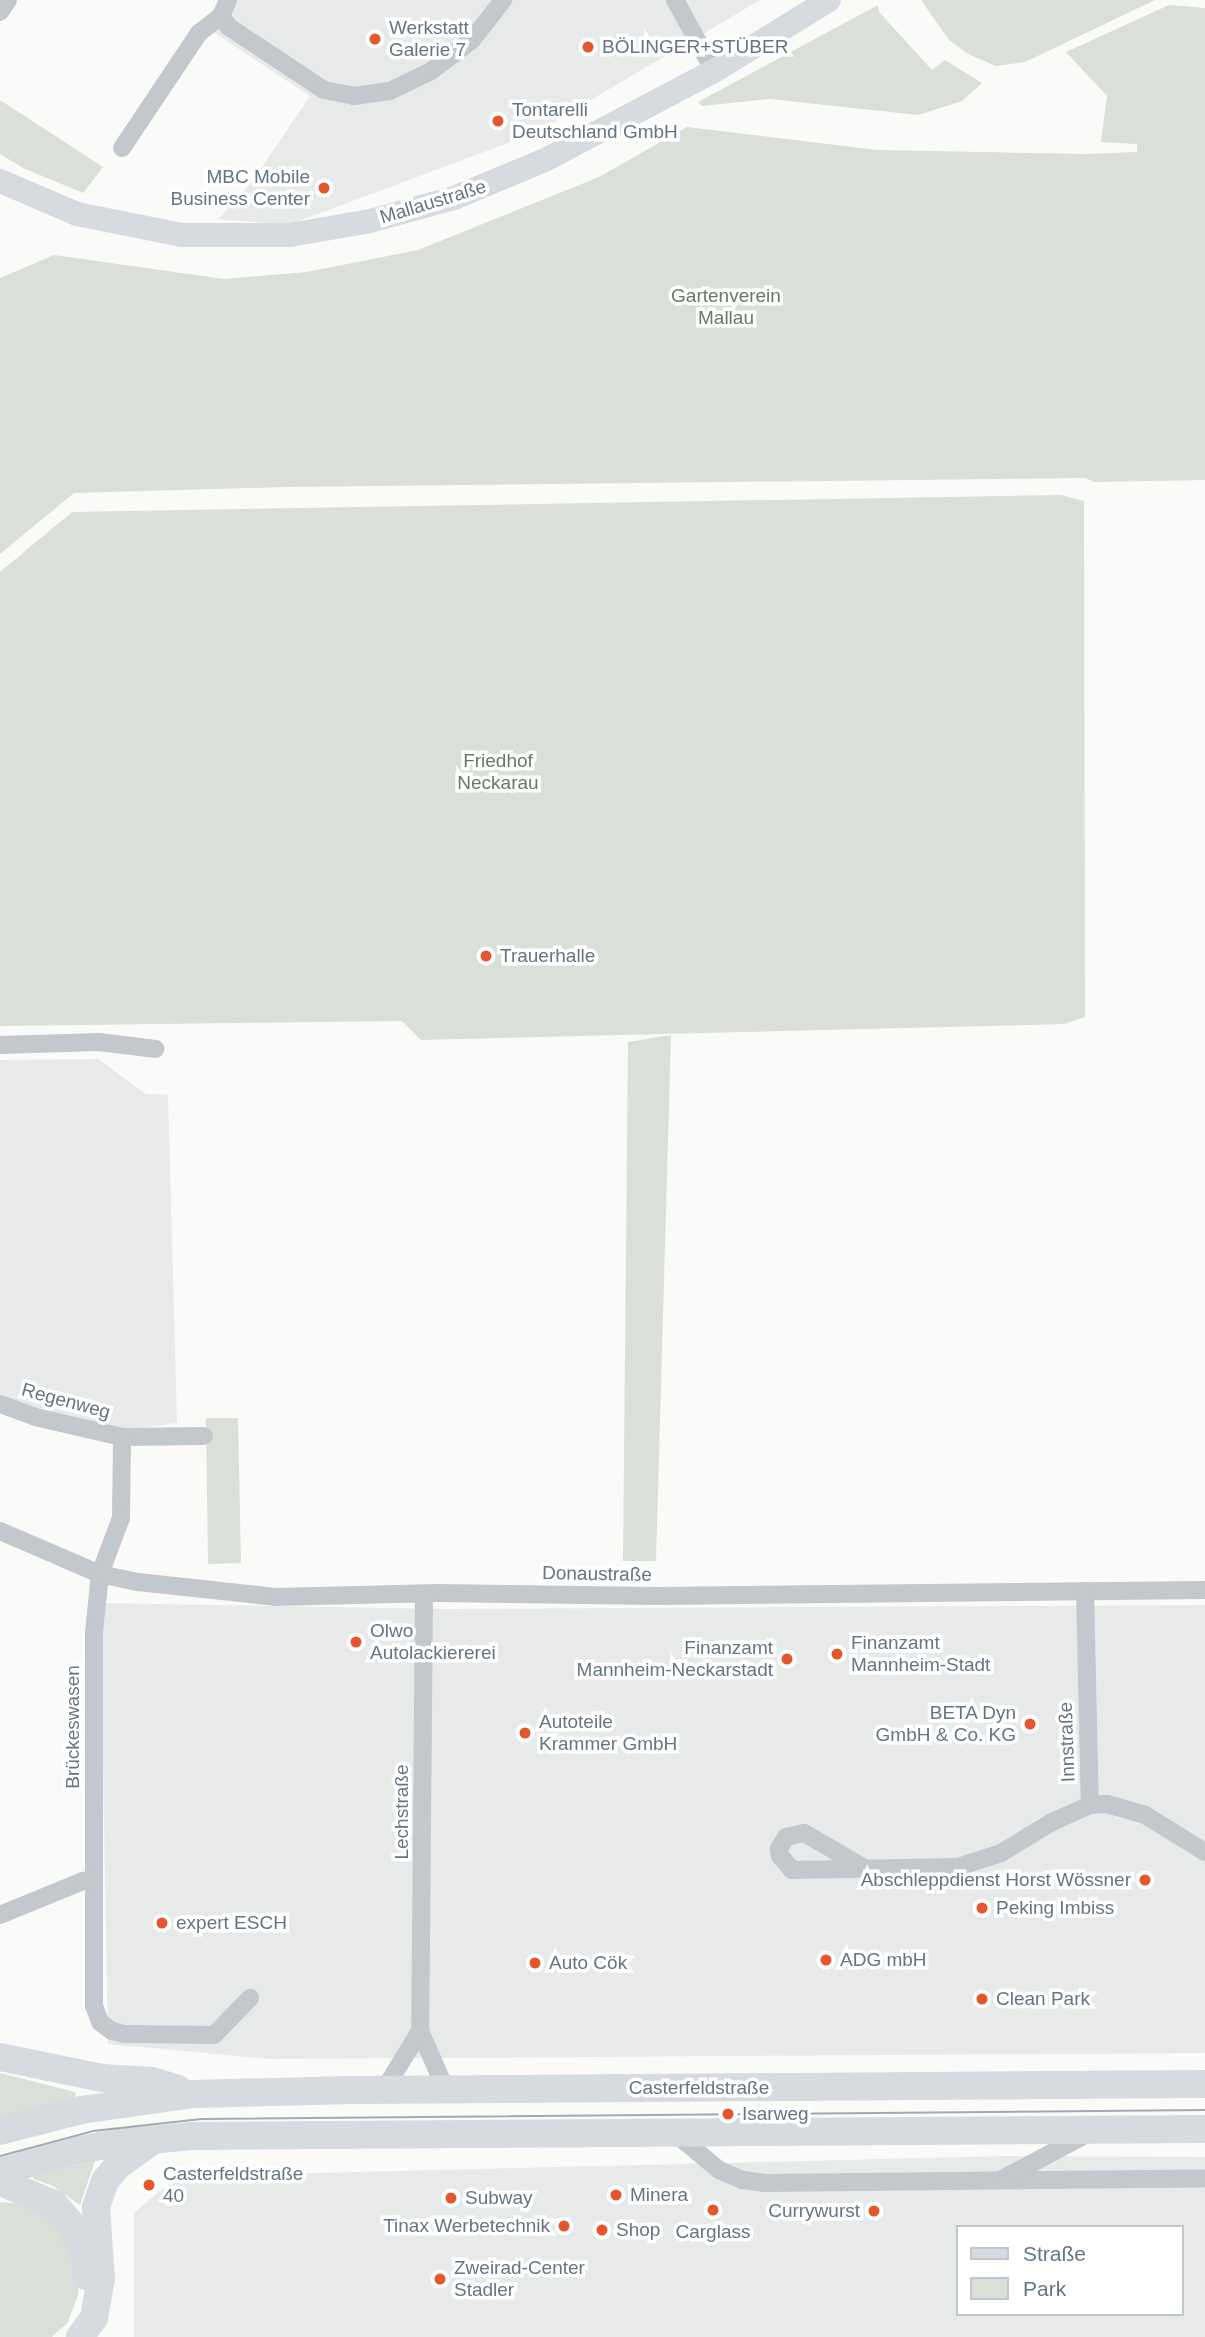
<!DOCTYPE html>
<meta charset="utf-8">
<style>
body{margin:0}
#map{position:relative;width:1205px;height:2337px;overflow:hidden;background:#fafaf8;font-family:Arial,sans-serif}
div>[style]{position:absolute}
.built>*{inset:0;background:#e8e9e9}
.green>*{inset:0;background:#dadfd7}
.street>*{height:18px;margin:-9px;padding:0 9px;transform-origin:9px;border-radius:9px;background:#c3c8cc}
.secondary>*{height:24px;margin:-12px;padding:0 12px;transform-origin:12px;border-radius:12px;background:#d6dbdf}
.primary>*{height:28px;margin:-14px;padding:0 14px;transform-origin:14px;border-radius:14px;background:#d6dbdf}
.tram>*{height:2px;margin:-1px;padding:0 1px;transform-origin:1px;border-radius:1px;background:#a2aab0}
.dots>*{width:19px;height:19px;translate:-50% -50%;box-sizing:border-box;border:4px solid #fff;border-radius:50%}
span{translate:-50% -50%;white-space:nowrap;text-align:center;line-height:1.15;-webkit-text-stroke:7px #fff;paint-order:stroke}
.poi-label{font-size:19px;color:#657683}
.left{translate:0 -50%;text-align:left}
.right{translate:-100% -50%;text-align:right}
.street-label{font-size:19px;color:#657683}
.park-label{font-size:19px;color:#687a64}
.legend{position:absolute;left:956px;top:2225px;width:228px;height:91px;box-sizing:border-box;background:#fff;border:2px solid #c1c8cd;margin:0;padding:9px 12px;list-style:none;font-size:21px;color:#657683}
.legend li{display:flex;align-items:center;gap:14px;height:35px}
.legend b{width:35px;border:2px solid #c1c8cd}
</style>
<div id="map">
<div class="built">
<i style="clip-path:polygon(221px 0,760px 0,535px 133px,288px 225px,218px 219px,252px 182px,310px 96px,204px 26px)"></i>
<i style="clip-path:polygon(98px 1059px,146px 1094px,168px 1095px,177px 1423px,124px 1430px,0 1400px,0 1060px)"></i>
<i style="clip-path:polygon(100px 1603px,445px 1609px,1205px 1605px,1205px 2053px,270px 2059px,108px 2044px)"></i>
<i style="clip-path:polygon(evenodd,1006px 2156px,1205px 2157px,1205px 2337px,134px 2337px,134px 2213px,161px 2190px,188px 2176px,1006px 2156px,958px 2227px,1182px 2227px,1182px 2314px,958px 2314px,958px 2227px)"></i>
</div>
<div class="green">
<i style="clip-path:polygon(921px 0,1155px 0,1025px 62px,996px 66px,968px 54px,949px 40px)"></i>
<i style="clip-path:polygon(878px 5px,879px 12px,932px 70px,945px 60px,982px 83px,962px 101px,918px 115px,770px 99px,702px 106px,698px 102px)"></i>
<i style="clip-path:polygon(1169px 5px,1205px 8px,1205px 480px,1094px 482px,1085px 478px,286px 487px,74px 493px,0 554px,0 278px,54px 255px,224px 279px,307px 272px,418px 250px,599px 177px,687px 127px,877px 150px,1085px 154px,1137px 152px,1137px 144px,1101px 142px,1107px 96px,1066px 52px)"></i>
<i style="clip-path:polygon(0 100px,103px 167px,83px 193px,23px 168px,0 154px)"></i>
<i style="clip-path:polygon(1061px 495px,1084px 501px,1085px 1017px,1064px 1024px,421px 1040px,402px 1021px,0 1026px,0 572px,72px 512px)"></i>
<i style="clip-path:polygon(671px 1035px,656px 1561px,623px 1561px,628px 1042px)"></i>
<i style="clip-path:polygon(206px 1418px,238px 1418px,241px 1563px,208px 1564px)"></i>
<i style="clip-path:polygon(0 2073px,75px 2092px,76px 2099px,0 2117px)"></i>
<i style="clip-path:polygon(95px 2161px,80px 2205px,51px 2185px,33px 2179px,34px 2173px)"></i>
<i style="clip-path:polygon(0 2202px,26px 2204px,48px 2214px,63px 2228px,80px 2269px,78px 2295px,68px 2322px,52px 2337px,0 2337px)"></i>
</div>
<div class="street">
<i style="left:675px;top:0;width:81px;rotate:61.2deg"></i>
<i style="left:0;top:12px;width:14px;rotate:-56deg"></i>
<i style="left:221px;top:16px;width:14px;rotate:54deg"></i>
<i style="left:229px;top:27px;width:114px;rotate:33.6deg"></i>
<i style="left:324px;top:90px;width:31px;rotate:11deg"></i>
<i style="left:354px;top:96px;width:36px;rotate:-8deg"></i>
<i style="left:390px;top:91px;width:46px;rotate:-26deg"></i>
<i style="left:431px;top:71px;width:51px;rotate:-37.1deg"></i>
<i style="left:472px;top:40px;width:51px;rotate:-52.2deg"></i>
<i style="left:122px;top:148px;width:138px;rotate:-56.2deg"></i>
<i style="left:199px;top:33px;width:28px;rotate:-38deg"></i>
<i style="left:221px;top:16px;width:17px;rotate:-66deg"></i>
<i style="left:0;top:1045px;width:99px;rotate:-1.7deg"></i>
<i style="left:99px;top:1042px;width:57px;rotate:7deg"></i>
<i style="left:0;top:1404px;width:37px;rotate:20deg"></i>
<i style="left:35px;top:1417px;width:89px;rotate:12.9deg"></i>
<i style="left:122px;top:1437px;width:82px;rotate:-0.7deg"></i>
<i style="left:122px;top:1437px;width:81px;rotate:90.7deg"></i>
<i style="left:121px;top:1518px;width:60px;rotate:110.6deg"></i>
<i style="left:100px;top:1574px;width:58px;rotate:95.9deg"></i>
<i style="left:94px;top:1632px;width:374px;rotate:90deg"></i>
<i style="left:94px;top:2006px;width:17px;rotate:69deg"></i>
<i style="left:100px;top:2022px;width:15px;rotate:37deg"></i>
<i style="left:112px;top:2031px;width:13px;rotate:13deg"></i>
<i style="left:125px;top:2034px;width:89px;rotate:0.6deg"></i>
<i style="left:214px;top:2035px;width:52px;rotate:-45.8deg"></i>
<i style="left:0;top:1531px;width:109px;rotate:23.3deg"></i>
<i style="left:100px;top:1574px;width:39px;rotate:12deg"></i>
<i style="left:138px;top:1582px;width:138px;rotate:6.2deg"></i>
<i style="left:275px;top:1597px;width:162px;rotate:-1.4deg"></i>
<i style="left:437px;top:1593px;width:219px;rotate:0.8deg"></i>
<i style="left:656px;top:1596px;width:549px;rotate:-0.63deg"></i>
<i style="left:1085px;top:1591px;width:214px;rotate:88.7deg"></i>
<i style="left:424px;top:1594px;width:437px;rotate:90.5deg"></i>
<i style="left:420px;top:2031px;width:64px;rotate:66.2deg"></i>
<i style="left:861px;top:1866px;width:66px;rotate:-149.9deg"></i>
<i style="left:804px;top:1833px;width:18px;rotate:167deg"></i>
<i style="left:786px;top:1837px;width:14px;rotate:120deg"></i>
<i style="left:779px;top:1849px;width:7px;rotate:82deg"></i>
<i style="left:780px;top:1856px;width:18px;rotate:49deg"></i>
<i style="left:792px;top:1870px;width:166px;rotate:-1deg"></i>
<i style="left:958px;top:1867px;width:45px;rotate:-18deg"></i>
<i style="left:1001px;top:1853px;width:60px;rotate:-31.3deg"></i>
<i style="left:1052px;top:1822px;width:42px;rotate:-24.1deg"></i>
<i style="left:1090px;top:1805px;width:17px;rotate:-3deg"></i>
<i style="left:1107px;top:1804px;width:40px;rotate:16deg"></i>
<i style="left:1145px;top:1815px;width:70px;rotate:31.7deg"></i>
<i style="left:0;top:1915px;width:90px;rotate:-22.3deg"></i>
<i style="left:83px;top:1881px;width:11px;rotate:-5deg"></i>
<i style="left:384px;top:2090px;width:69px;rotate:-58.6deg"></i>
<i style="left:676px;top:2134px;width:56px;rotate:39.9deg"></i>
<i style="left:719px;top:2170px;width:26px;rotate:23deg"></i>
<i style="left:743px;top:2180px;width:21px;rotate:8deg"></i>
<i style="left:764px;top:2183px;width:441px;rotate:-0.6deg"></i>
<i style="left:1004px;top:2178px;width:94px;rotate:-27.9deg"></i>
</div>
<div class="secondary">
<i style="left:0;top:181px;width:84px;rotate:23.2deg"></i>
<i style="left:77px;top:214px;width:107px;rotate:11.3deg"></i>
<i style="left:182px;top:235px;width:108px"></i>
<i style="left:290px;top:235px;width:81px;rotate:-9.9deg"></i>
<i style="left:370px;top:221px;width:87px;rotate:-15.3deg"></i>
<i style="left:454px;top:198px;width:99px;rotate:-22.7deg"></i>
<i style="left:545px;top:160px;width:191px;rotate:-27.8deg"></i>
<i style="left:714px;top:71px;width:135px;rotate:-31.7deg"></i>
</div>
<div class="primary">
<i style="left:0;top:2057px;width:104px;rotate:11.6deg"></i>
<i style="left:102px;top:2078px;width:50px;rotate:3.4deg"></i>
<i style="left:152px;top:2081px;width:27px;rotate:17deg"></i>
<i style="left:0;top:2131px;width:84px;rotate:-14.5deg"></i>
<i style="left:81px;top:2110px;width:114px;rotate:-8.1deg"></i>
<i style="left:194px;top:2094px;width:157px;rotate:-1.5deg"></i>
<i style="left:351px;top:2090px;width:854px;rotate:-0.4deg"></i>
<i style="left:0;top:2172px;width:70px;rotate:-16.6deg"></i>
<i style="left:67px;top:2152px;width:51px;rotate:-10.2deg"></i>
<i style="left:117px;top:2143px;width:76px;rotate:-5.3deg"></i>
<i style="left:193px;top:2136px;width:1012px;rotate:-0.4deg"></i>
<i style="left:0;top:2182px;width:58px;rotate:22.2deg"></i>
<i style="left:54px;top:2204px;width:28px;rotate:49deg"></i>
<i style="left:72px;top:2225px;width:35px;rotate:65deg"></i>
<i style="left:87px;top:2257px;width:19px;rotate:93deg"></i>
<i style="left:80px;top:2337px;width:24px;rotate:-54deg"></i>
<i style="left:94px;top:2318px;width:40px;rotate:-80deg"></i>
<i style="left:101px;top:2279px;width:72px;rotate:-94deg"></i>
<i style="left:96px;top:2207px;width:28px;rotate:-71deg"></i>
<i style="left:105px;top:2181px;width:19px;rotate:-51deg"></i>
<i style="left:117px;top:2166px;width:43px;rotate:-35.5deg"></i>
</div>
<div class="tram">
<i style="left:0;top:2156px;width:96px;rotate:-15deg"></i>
<i style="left:93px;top:2131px;width:109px;rotate:-6.3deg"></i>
<i style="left:201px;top:2119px;width:1004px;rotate:-0.51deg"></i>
</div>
<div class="dots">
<i style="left:375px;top:39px;background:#e4572e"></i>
<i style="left:588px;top:47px;background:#e4572e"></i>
<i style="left:498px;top:121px;background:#e4572e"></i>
<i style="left:324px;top:188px;background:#e4572e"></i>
<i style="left:486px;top:956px;background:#e4572e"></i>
<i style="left:356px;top:1642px;background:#e4572e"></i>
<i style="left:837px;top:1654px;background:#e4572e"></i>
<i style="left:787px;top:1659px;background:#e4572e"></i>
<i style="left:1030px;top:1724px;background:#e4572e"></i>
<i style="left:525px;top:1733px;background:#e4572e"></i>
<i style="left:1145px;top:1880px;background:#e4572e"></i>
<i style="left:982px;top:1908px;background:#e4572e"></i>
<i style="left:162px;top:1923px;background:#e4572e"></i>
<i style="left:826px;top:1960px;background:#e4572e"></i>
<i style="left:535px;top:1963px;background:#e4572e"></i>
<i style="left:982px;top:1999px;background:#e4572e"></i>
<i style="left:728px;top:2114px;background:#e4572e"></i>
<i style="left:149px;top:2185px;background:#e4572e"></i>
<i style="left:616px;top:2195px;background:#e4572e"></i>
<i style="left:451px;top:2198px;background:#e4572e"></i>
<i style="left:713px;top:2210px;background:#e4572e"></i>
<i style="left:874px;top:2211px;background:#e4572e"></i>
<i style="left:564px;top:2226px;background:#e4572e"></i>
<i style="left:602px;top:2230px;background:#e4572e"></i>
<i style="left:440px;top:2279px;background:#e4572e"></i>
</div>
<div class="poi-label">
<span class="left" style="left:389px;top:39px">Werkstatt<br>Galerie 7</span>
<span class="left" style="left:602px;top:47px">BÖLINGER+STÜBER</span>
<span class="left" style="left:512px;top:121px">Tontarelli<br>Deutschland GmbH</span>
<span class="right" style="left:310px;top:188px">MBC Mobile<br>Business Center</span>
<span class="left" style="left:500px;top:956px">Trauerhalle</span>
<span class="left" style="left:370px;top:1642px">Olwo<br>Autolackiererei</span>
<span class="left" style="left:851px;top:1654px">Finanzamt<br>Mannheim-Stadt</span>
<span class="right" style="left:773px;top:1659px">Finanzamt<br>Mannheim-Neckarstadt</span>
<span class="right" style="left:1016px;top:1724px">BETA Dyn<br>GmbH &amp; Co. KG</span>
<span class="left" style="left:539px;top:1733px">Autoteile<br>Krammer GmbH</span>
<span class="right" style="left:1131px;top:1880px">Abschleppdienst Horst Wössner</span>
<span class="left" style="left:996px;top:1908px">Peking Imbiss</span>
<span class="left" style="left:176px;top:1923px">expert ESCH</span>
<span class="left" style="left:840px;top:1960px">ADG mbH</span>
<span class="left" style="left:549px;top:1963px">Auto Cök</span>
<span class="left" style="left:996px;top:1999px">Clean Park</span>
<span class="left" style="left:742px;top:2114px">Isarweg</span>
<span class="left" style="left:163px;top:2185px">Casterfeldstraße<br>40</span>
<span class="left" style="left:630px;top:2195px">Minera</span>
<span class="left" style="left:465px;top:2198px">Subway</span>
<span class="right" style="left:860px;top:2211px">Currywurst</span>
<span class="right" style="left:550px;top:2226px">Tinax Werbetechnik</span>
<span class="left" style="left:616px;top:2230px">Shop</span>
<span style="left:713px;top:2232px">Carglass</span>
<span class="left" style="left:454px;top:2279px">Zweirad-Center<br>Stadler</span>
</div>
<div class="street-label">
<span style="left:433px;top:202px;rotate:-17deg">Mallaustraße</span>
<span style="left:66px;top:1401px;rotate:15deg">Regenweg</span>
<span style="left:597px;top:1574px;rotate:1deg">Donaustraße</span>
<span style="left:73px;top:1727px;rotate:-90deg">Brückeswasen</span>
<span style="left:1067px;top:1742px;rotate:-92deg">Innstraße</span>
<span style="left:402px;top:1812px;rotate:-90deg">Lechstraße</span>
<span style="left:699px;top:2088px">Casterfeldstraße</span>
</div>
<div class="park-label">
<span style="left:726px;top:307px">Gartenverein<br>Mallau</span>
<span style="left:498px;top:772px">Friedhof<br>Neckarau</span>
</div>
<ul class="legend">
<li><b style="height:9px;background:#d6dbdf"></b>Straße</li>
<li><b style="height:19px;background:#dadfd7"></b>Park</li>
</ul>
</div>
